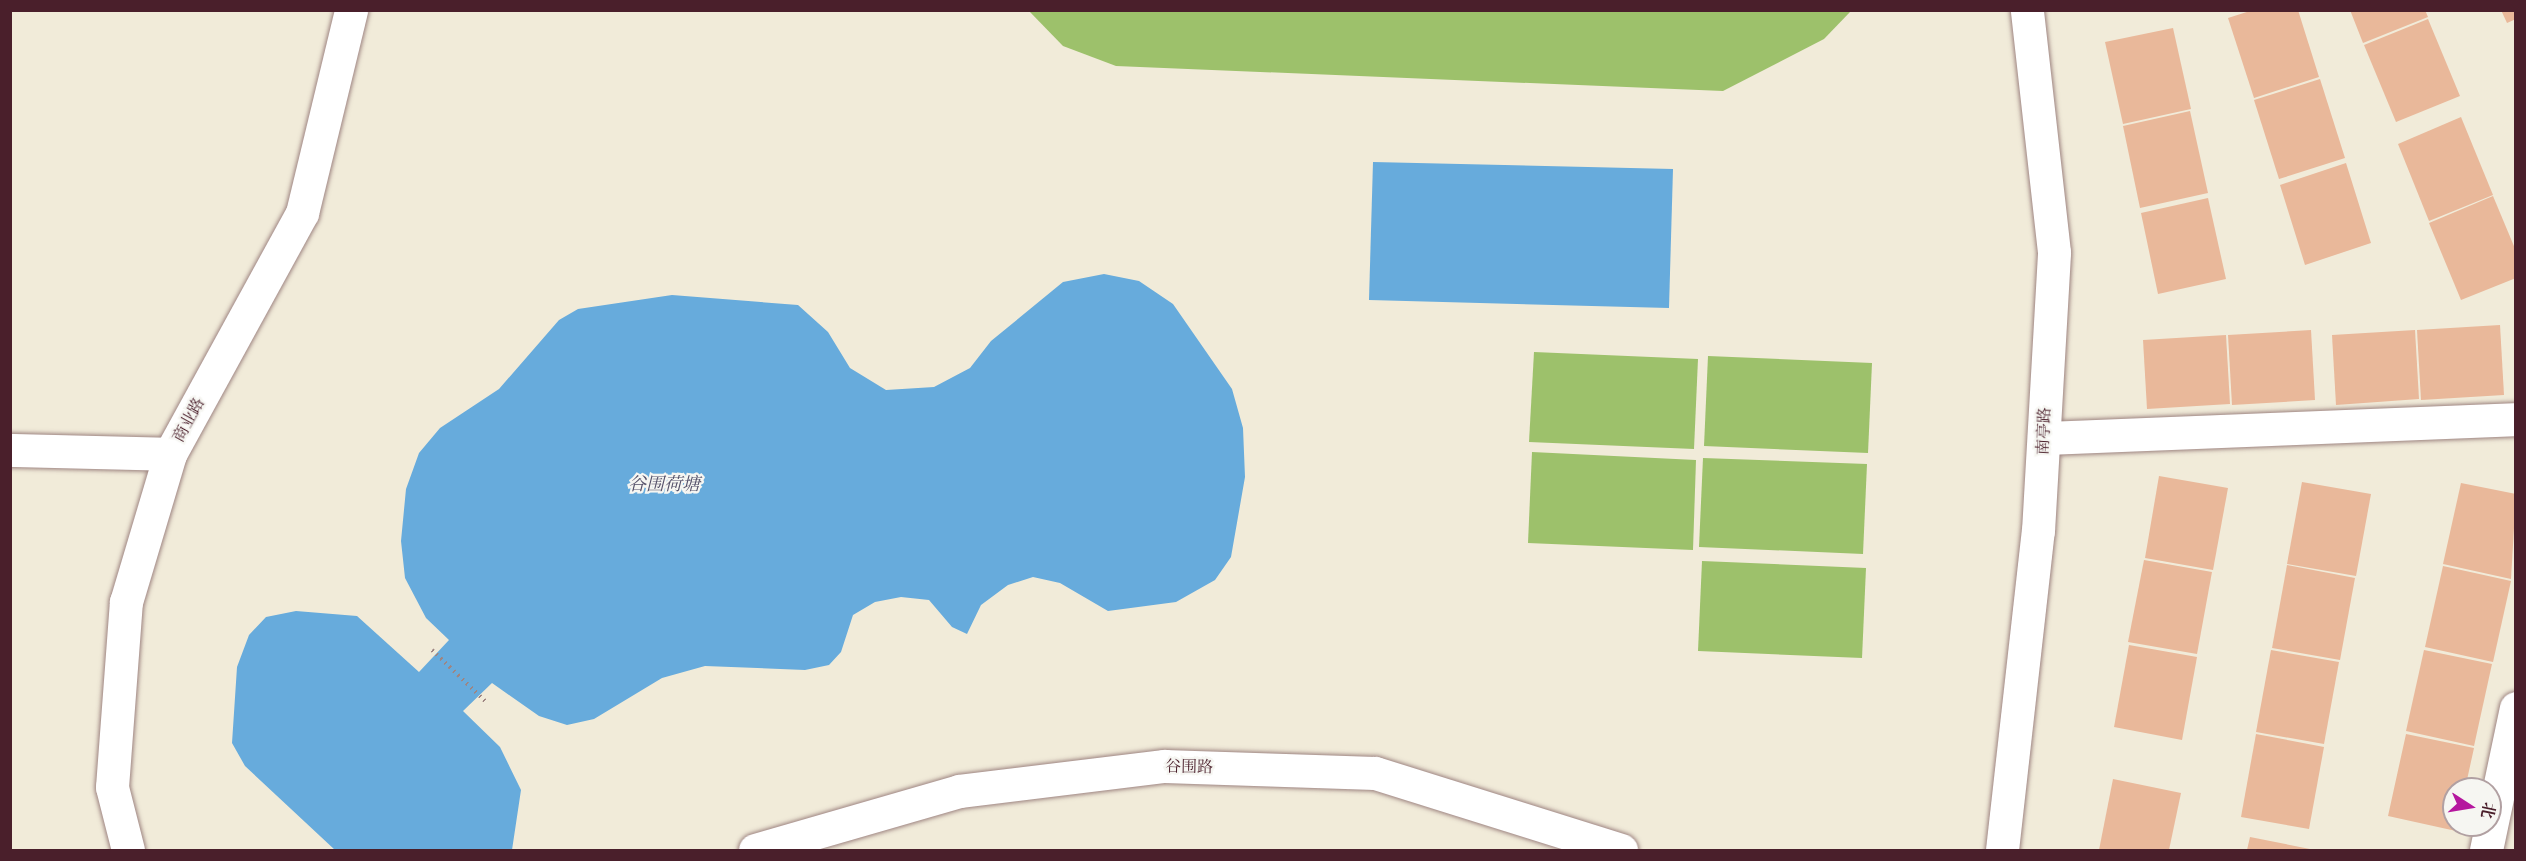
<!DOCTYPE html>
<meta charset="utf-8">
<style>
body{margin:0}
#map{position:relative;width:2526px;height:861px;overflow:hidden;background:#f1ebd9;font-family:"IM FELL Great Primer","Noto Serif SC",serif}
div>[style]{position:absolute}
.green>*{inset:0;background:#9dc16b}
.water>*{inset:0;background:#67abdc}
.building>*{inset:0;background:#e9b89a}
.path>*{height:4px;margin-top:-2px;transform-origin:0;background:repeating-linear-gradient(90deg,#9e8582 0 1.5px,transparent 0 6px)}
.roads{filter:drop-shadow(0 0 2px #9e8582) drop-shadow(0 0 2px #9e8582)}
.street>*{height:33px;margin:-16.5px;padding:0 16.5px;transform-origin:16.5px;border-radius:16.5px;background:#fff}
span{translate:-50% -50%;white-space:nowrap;text-align:center;line-height:1.15;-webkit-text-stroke:4.5px #f6f6f2;paint-order:stroke}
.street-label{font-size:16px;color:#4a1f2b}
.water-label{font-size:18px;color:#545069;font-style:italic}
.frame{position:absolute;inset:0;border:12px solid #4a1f2b;pointer-events:none}
.north{position:absolute;left:2442px;top:777px;width:60px;height:60px;box-sizing:border-box;background:#f6f6f2;border:2px solid #b1a0a2;border-radius:50%;rotate:102deg;font-size:16px;font-weight:700;line-height:24px;text-align:center;color:#4a1f2b}
.north::after{content:'';display:block;margin:auto;width:21px;height:27px;background:#b5179e;clip-path:polygon(50% 0,100% 100%,50% 72%,0 100%)}
</style>
<div id="map">
<div class="green">
<i style="clip-path:polygon(1029px 11px,1851px 11px,1824px 39px,1723px 91px,1116px 66px,1063px 46px)"></i>
<i style="clip-path:polygon(1534px 352px,1698px 359px,1694px 449px,1529px 442px)"></i>
<i style="clip-path:polygon(1708px 356px,1872px 363px,1868px 453px,1704px 446px)"></i>
<i style="clip-path:polygon(1532px 452px,1696px 460px,1693px 550px,1528px 543px)"></i>
<i style="clip-path:polygon(1703px 458px,1867px 464px,1863px 554px,1699px 547px)"></i>
<i style="clip-path:polygon(1702px 561px,1866px 568px,1862px 658px,1698px 651px)"></i>
</div>
<div class="water">
<i style="clip-path:polygon(1373px 162px,1673px 169px,1669px 308px,1369px 300px)"></i>
<i style="clip-path:polygon(1104px 274px,1139px 281px,1173px 304px,1232px 389px,1243px 428px,1245px 477px,1231px 557px,1215px 580px,1176px 602px,1108px 611px,1060px 583px,1033px 577px,1008px 585px,981px 605px,967px 634px,952px 627px,929px 600px,901px 597px,875px 602px,853px 615px,841px 652px,829px 665px,805px 670px,705px 666px,662px 678px,594px 719px,567px 725px,539px 716px,492px 683px,463px 711px,500px 747px,521px 790px,512px 850px,335px 850px,245px 766px,232px 743px,237px 667px,249px 635px,266px 617px,296px 611px,357px 616px,419px 672px,449px 640px,426px 618px,405px 578px,401px 541px,406px 489px,419px 453px,440px 428px,499px 389px,559px 320px,578px 309px,672px 295px,798px 305px,828px 332px,850px 368px,886px 390px,934px 387px,970px 368px,991px 341px,1063px 282px)"></i>
</div>
<div class="building">
<i style="clip-path:polygon(2253px 10px,2298px 10px,2319px 77px,2254px 98px,2228px 18px)"></i>
<i style="clip-path:polygon(2350px 10px,2425px 10px,2428px 17px,2363px 43px)"></i>
<i style="clip-path:polygon(2501px 10px,2516px 10px,2516px 19px,2507px 23px)"></i>
<i style="clip-path:polygon(2428px 19px,2460px 96px,2396px 122px,2364px 45px)"></i>
<i style="clip-path:polygon(2173px 28px,2191px 109px,2123px 124px,2105px 42px)"></i>
<i style="clip-path:polygon(2320px 79px,2345px 158px,2279px 179px,2254px 100px)"></i>
<i style="clip-path:polygon(2190px 111px,2208px 193px,2140px 208px,2123px 126px)"></i>
<i style="clip-path:polygon(2461px 117px,2493px 195px,2429px 221px,2398px 144px)"></i>
<i style="clip-path:polygon(2346px 163px,2371px 243px,2305px 265px,2280px 185px)"></i>
<i style="clip-path:polygon(2493px 196px,2516px 251px,2516px 278px,2461px 300px,2429px 223px)"></i>
<i style="clip-path:polygon(2208px 198px,2226px 279px,2158px 294px,2141px 213px)"></i>
<i style="clip-path:polygon(2500px 325px,2504px 395px,2421px 400px,2417px 330px)"></i>
<i style="clip-path:polygon(2311px 330px,2315px 400px,2232px 405px,2228px 335px)"></i>
<i style="clip-path:polygon(2415px 330px,2419px 399px,2336px 405px,2332px 335px)"></i>
<i style="clip-path:polygon(2226px 335px,2230px 404px,2147px 409px,2143px 340px)"></i>
<i style="clip-path:polygon(2159px 476px,2228px 488px,2213px 570px,2145px 558px)"></i>
<i style="clip-path:polygon(2302px 482px,2371px 494px,2356px 576px,2287px 564px)"></i>
<i style="clip-path:polygon(2461px 483px,2516px 494px,2511px 579px,2443px 564px)"></i>
<i style="clip-path:polygon(2144px 560px,2212px 572px,2197px 654px,2128px 642px)"></i>
<i style="clip-path:polygon(2287px 565px,2355px 578px,2340px 660px,2272px 648px)"></i>
<i style="clip-path:polygon(2443px 566px,2511px 581px,2493px 662px,2425px 647px)"></i>
<i style="clip-path:polygon(2129px 645px,2197px 657px,2182px 740px,2114px 727px)"></i>
<i style="clip-path:polygon(2271px 650px,2339px 662px,2324px 744px,2256px 732px)"></i>
<i style="clip-path:polygon(2424px 650px,2492px 664px,2474px 746px,2406px 731px)"></i>
<i style="clip-path:polygon(2256px 734px,2324px 747px,2309px 829px,2241px 817px)"></i>
<i style="clip-path:polygon(2406px 734px,2474px 748px,2465px 789px,2454px 789px,2456px 831px,2388px 816px)"></i>
<i style="clip-path:polygon(2113px 779px,2181px 793px,2169px 850px,2099px 850px)"></i>
<i style="clip-path:polygon(2250px 837px,2310px 849px,2310px 850px,2247px 850px)"></i>
</div>
<div class="path">
<i style="left:432px;top:650px;width:74px;rotate:43.9deg"></i>
</div>
<div class="roads">
<div class="street">
<i style="left:2044px;top:438px;width:472px;rotate:-2.3deg"></i>
<i style="left:10px;top:450px;width:160px;rotate:1.4deg"></i>
<i style="left:128px;top:850px;width:65px;rotate:-104.3deg"></i>
<i style="left:112px;top:787px;width:186px;rotate:-85.7deg"></i>
<i style="left:126px;top:602px;width:154px;rotate:-73.4deg"></i>
<i style="left:170px;top:454px;width:275px;rotate:-61.3deg"></i>
<i style="left:302px;top:213px;width:209px;rotate:-76.4deg"></i>
<i style="left:755px;top:850px;width:212px;rotate:-16.1deg"></i>
<i style="left:959px;top:791px;width:207px;rotate:-7deg"></i>
<i style="left:1164px;top:766px;width:211px;rotate:1.9deg"></i>
<i style="left:1375px;top:773px;width:258px;rotate:17.4deg"></i>
<i style="left:2002px;top:850px;width:321px;rotate:-83.6deg"></i>
<i style="left:2038px;top:531px;width:279px;rotate:-86.7deg"></i>
<i style="left:2054px;top:252px;width:244px;rotate:-96.4deg"></i>
<i style="left:2486px;top:850px;width:145px;rotate:-78.1deg"></i>
</div>
</div>
<div class="street-label">
<span style="left:189px;top:420px;rotate:-61deg">商业路</span>
<span style="left:2044px;top:431px;rotate:-87deg">南亭路</span>
<span style="left:1189px;top:767px;rotate:1deg">谷围路</span>
</div>
<div class="water-label">
<span style="left:664px;top:484px">谷围荷塘</span>
</div>
<div class="frame"></div>
<div class="north">北</div>
</div>
